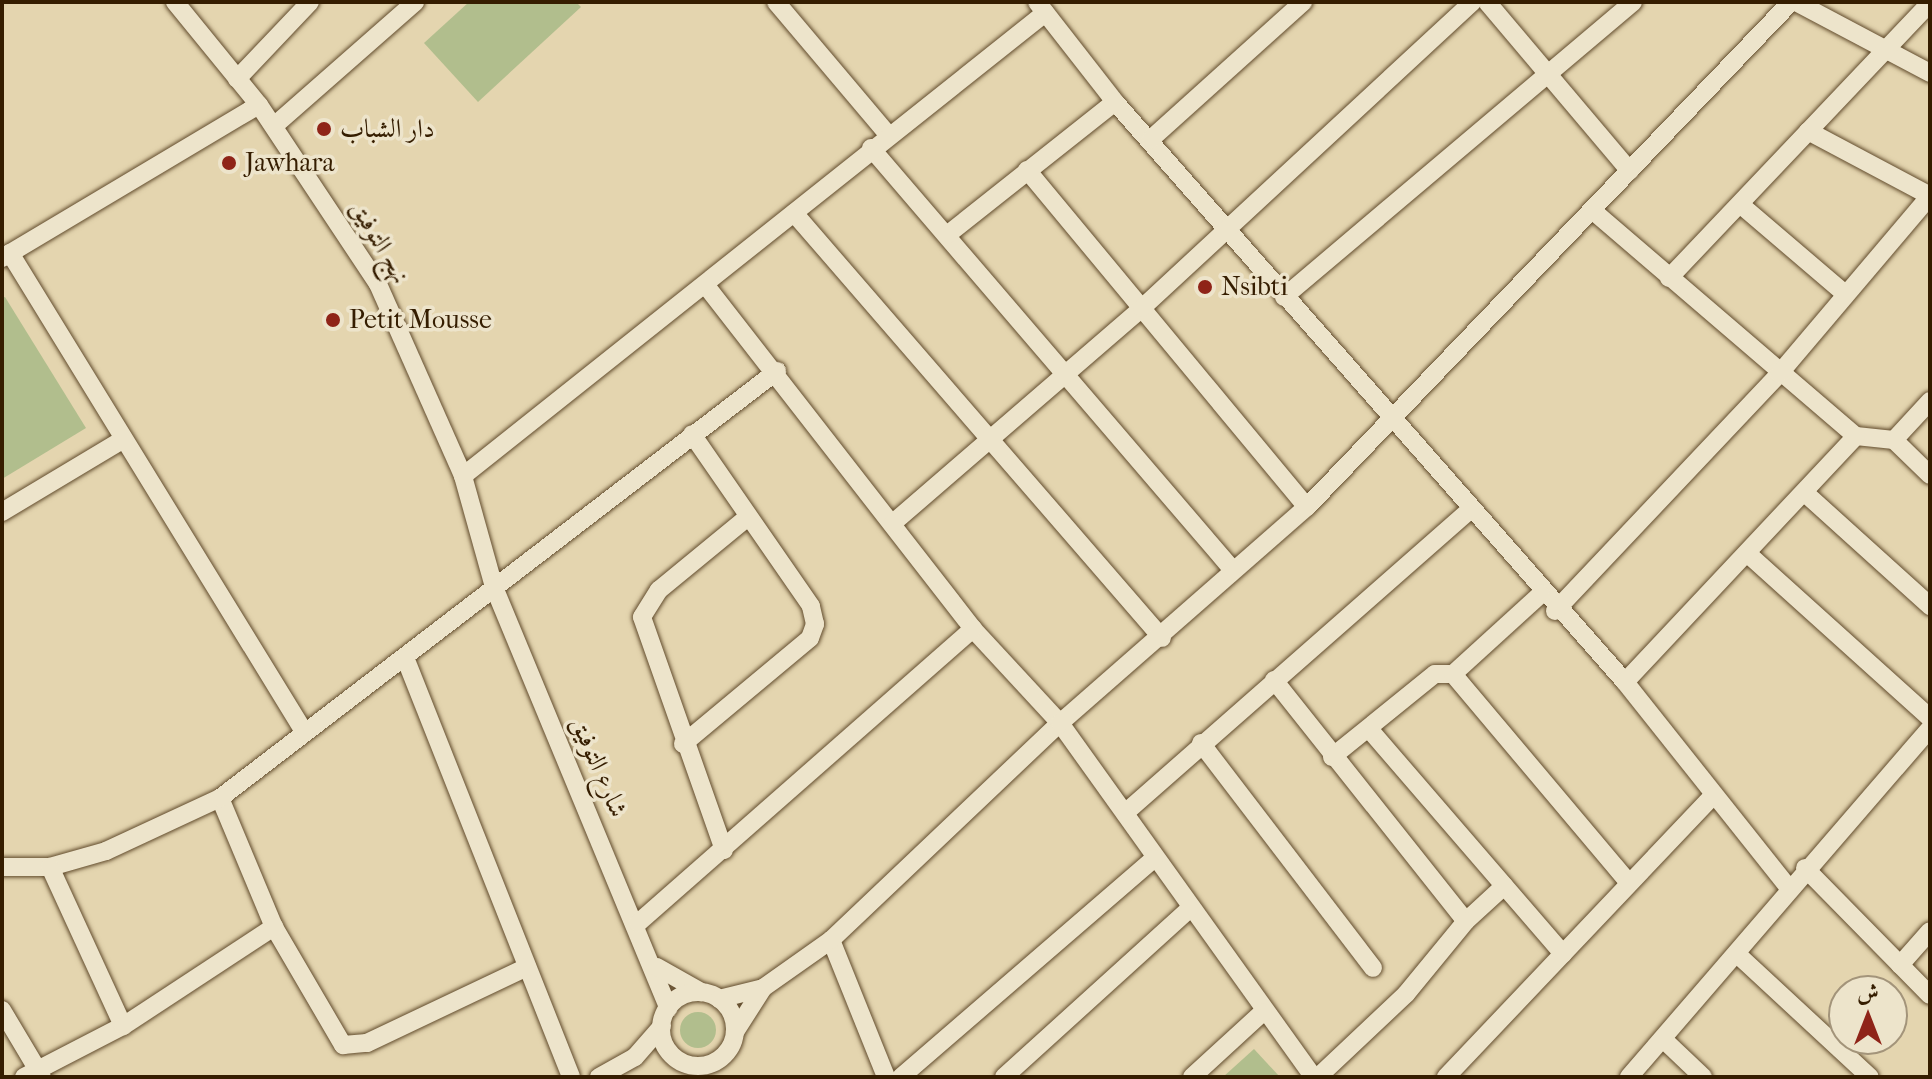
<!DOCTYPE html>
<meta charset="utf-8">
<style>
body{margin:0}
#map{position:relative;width:1932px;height:1079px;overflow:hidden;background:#e4d5af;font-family:"IM FELL French Canon",Amiri,serif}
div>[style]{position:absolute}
.green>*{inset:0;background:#b1be8d}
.round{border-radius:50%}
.roads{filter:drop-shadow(0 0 2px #614b2c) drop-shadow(0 0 2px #614b2c)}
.minor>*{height:18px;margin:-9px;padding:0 9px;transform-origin:9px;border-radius:9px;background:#ede4cb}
.minor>.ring{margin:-9px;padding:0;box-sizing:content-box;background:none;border:18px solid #ede4cb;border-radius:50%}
.dots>*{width:22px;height:22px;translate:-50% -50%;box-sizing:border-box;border:4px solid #ede4cb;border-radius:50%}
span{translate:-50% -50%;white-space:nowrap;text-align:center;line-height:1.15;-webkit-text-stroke:7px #ede4cb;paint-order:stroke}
.poi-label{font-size:26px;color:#351d00}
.left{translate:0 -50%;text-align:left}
.street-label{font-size:26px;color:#351d00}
.frame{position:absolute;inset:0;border:4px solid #351d00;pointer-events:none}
.north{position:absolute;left:1828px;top:975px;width:80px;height:80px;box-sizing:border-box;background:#ede4cb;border:2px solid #a3947a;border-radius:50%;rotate:0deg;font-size:22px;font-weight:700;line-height:32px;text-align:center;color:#351d00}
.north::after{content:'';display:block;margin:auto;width:28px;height:36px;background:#8f2418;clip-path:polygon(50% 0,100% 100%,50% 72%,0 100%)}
</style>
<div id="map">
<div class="green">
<i style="clip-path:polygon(469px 2px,576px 2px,581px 7px,478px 102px,424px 43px)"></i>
<i style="clip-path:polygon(5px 297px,86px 428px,2px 479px,2px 298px)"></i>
<i class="round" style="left:680px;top:1012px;width:36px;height:36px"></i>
<i style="clip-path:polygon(1254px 1049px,1280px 1077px,1223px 1077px)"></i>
</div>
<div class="roads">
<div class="minor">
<i style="left:175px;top:2px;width:133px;rotate:50.8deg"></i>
<i style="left:259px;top:105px;width:215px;rotate:56.4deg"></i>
<i style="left:378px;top:284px;width:210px;rotate:66.1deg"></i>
<i style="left:463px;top:476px;width:115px;rotate:74.4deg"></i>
<i style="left:494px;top:587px;width:456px;rotate:67.5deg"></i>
<i style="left:776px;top:2px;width:170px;rotate:49.8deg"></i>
<i style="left:1037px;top:2px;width:127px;rotate:52deg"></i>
<i style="left:1115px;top:102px;width:772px;rotate:48.67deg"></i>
<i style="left:1625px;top:682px;width:260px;rotate:51.5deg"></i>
<i style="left:1487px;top:2px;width:221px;rotate:49.8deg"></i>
<i style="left:1796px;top:2px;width:152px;rotate:27.9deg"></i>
<i style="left:237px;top:79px;width:106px;rotate:-46.5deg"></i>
<i style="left:274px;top:126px;width:188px;rotate:-41.3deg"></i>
<i style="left:1808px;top:131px;width:138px;rotate:28deg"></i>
<i style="left:1151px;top:139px;width:205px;rotate:-42deg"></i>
<i style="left:871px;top:148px;width:555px;rotate:49.39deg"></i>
<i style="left:1027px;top:170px;width:438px;rotate:50.3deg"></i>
<i style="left:1741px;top:205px;width:134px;rotate:40.5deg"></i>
<i style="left:1592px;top:210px;width:348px;rotate:40.6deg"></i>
<i style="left:1856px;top:436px;width:38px;rotate:6deg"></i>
<i style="left:1894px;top:440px;width:50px;rotate:44.2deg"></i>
<i style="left:794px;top:213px;width:562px;rotate:49.11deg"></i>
<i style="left:947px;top:235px;width:214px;rotate:-38.4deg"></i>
<i style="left:10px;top:253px;width:563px;rotate:58.43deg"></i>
<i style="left:2px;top:258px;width:299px;rotate:-30.8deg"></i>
<i style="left:1669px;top:278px;width:379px;rotate:-46.5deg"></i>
<i style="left:707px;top:287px;width:433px;rotate:52.1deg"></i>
<i style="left:973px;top:629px;width:128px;rotate:47.2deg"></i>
<i style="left:1060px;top:723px;width:435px;rotate:54.4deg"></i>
<i style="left:1284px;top:297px;width:457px;rotate:-40.2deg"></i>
<i style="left:1894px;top:440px;width:53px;rotate:-47.3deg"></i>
<i style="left:463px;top:476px;width:744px;rotate:-38.5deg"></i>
<i style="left:1805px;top:493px;width:169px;rotate:42.1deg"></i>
<i style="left:2px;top:512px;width:142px;rotate:-30.9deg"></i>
<i style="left:893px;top:523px;width:329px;rotate:-40.8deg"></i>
<i style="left:1142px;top:308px;width:450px;rotate:-42.8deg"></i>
<i style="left:1748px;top:554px;width:245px;rotate:42deg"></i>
<i style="left:1555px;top:611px;width:326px;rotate:-46.6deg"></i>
<i style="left:1779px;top:374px;width:233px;rotate:-49.7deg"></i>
<i style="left:406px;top:660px;width:448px;rotate:68.4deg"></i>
<i style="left:1453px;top:674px;width:119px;rotate:-42.3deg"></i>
<i style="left:1274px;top:680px;width:308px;rotate:51.5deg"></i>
<i style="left:1466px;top:921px;width:52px;rotate:-42.6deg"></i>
<i style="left:1625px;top:682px;width:337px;rotate:-46.8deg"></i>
<i style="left:1369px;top:729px;width:297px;rotate:49.2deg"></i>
<i style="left:1201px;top:743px;width:283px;rotate:52.6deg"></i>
<i style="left:683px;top:744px;width:165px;rotate:-39.8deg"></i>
<i style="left:810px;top:638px;width:15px;rotate:-70deg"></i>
<i style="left:815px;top:624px;width:18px;rotate:-103deg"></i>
<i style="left:811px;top:606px;width:209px;rotate:-124.7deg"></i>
<i style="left:1332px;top:757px;width:132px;rotate:-38.9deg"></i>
<i style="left:1435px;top:674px;width:18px"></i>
<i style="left:1453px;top:674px;width:272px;rotate:49.9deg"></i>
<i style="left:220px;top:798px;width:140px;rotate:67.3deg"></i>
<i style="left:274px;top:927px;width:137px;rotate:59.7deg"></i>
<i style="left:343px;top:1045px;width:24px;rotate:-5deg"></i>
<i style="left:367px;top:1043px;width:177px;rotate:-25.4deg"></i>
<i style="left:1125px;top:813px;width:459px;rotate:-41.3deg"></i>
<i style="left:724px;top:850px;width:247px;rotate:-109.4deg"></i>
<i style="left:642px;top:617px;width:32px;rotate:-58deg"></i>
<i style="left:659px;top:590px;width:115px;rotate:-39.4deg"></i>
<i style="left:2px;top:867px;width:48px"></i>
<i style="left:50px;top:867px;width:58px;rotate:-15.9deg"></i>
<i style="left:106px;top:851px;width:126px;rotate:-24.9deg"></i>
<i style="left:220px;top:798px;width:702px;rotate:-37.47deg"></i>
<i style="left:50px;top:867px;width:175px;rotate:65.3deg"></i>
<i style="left:1805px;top:868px;width:178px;rotate:45.5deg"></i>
<i style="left:638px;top:923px;width:446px;rotate:-41.3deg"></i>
<i style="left:831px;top:940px;width:148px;rotate:68.1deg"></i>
<i style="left:1737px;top:954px;width:181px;rotate:42.8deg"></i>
<i style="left:1900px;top:965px;width:45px;rotate:-48.6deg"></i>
<i style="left:657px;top:967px;width:51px;rotate:29.6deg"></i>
<i class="ring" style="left:661px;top:992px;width:56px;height:56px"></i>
<i style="left:719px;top:999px;width:45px;rotate:-14deg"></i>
<i style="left:763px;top:988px;width:83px;rotate:-35.2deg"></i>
<i style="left:831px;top:940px;width:315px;rotate:-43.5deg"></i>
<i style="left:1060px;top:723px;width:328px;rotate:-41.2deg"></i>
<i style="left:1307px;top:507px;width:699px;rotate:-46.22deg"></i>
<i style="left:2px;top:1010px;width:78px;rotate:59.2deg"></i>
<i style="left:735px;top:1032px;width:52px;rotate:-57.5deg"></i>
<i style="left:1664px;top:1040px;width:54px;rotate:43.5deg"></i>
<i style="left:24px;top:1077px;width:111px;rotate:-27.3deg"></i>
<i style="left:123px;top:1026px;width:181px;rotate:-33.3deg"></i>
<i style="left:599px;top:1077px;width:41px;rotate:-29.1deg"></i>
<i style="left:635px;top:1057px;width:41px;rotate:-48.9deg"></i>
<i style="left:901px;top:1077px;width:334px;rotate:-40.8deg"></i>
<i style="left:1004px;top:1077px;width:250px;rotate:-42.2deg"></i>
<i style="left:1192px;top:1077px;width:96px;rotate:-42.5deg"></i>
<i style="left:1318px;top:1077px;width:121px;rotate:-43.3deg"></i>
<i style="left:1406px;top:994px;width:94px;rotate:-50.6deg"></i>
<i style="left:1446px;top:1077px;width:386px;rotate:-46.5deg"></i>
<i style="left:1629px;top:1077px;width:461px;rotate:-49.2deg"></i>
</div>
</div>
<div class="dots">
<i style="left:324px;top:129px;background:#8f2418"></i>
<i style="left:229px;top:163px;background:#8f2418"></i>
<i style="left:1205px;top:287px;background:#8f2418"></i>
<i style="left:333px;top:320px;background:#8f2418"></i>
</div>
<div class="poi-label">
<span class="left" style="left:340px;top:129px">دار الشباب</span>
<span class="left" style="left:245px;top:163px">Jawhara</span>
<span class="left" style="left:1221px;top:287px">Nsibti</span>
<span class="left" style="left:349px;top:320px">Petit Mousse</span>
</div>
<div class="street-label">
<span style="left:380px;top:242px;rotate:60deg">نهج التوفيق</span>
<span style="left:599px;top:767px;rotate:67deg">شارع التوفيق</span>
</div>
<div class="frame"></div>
<div class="north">ش</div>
</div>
